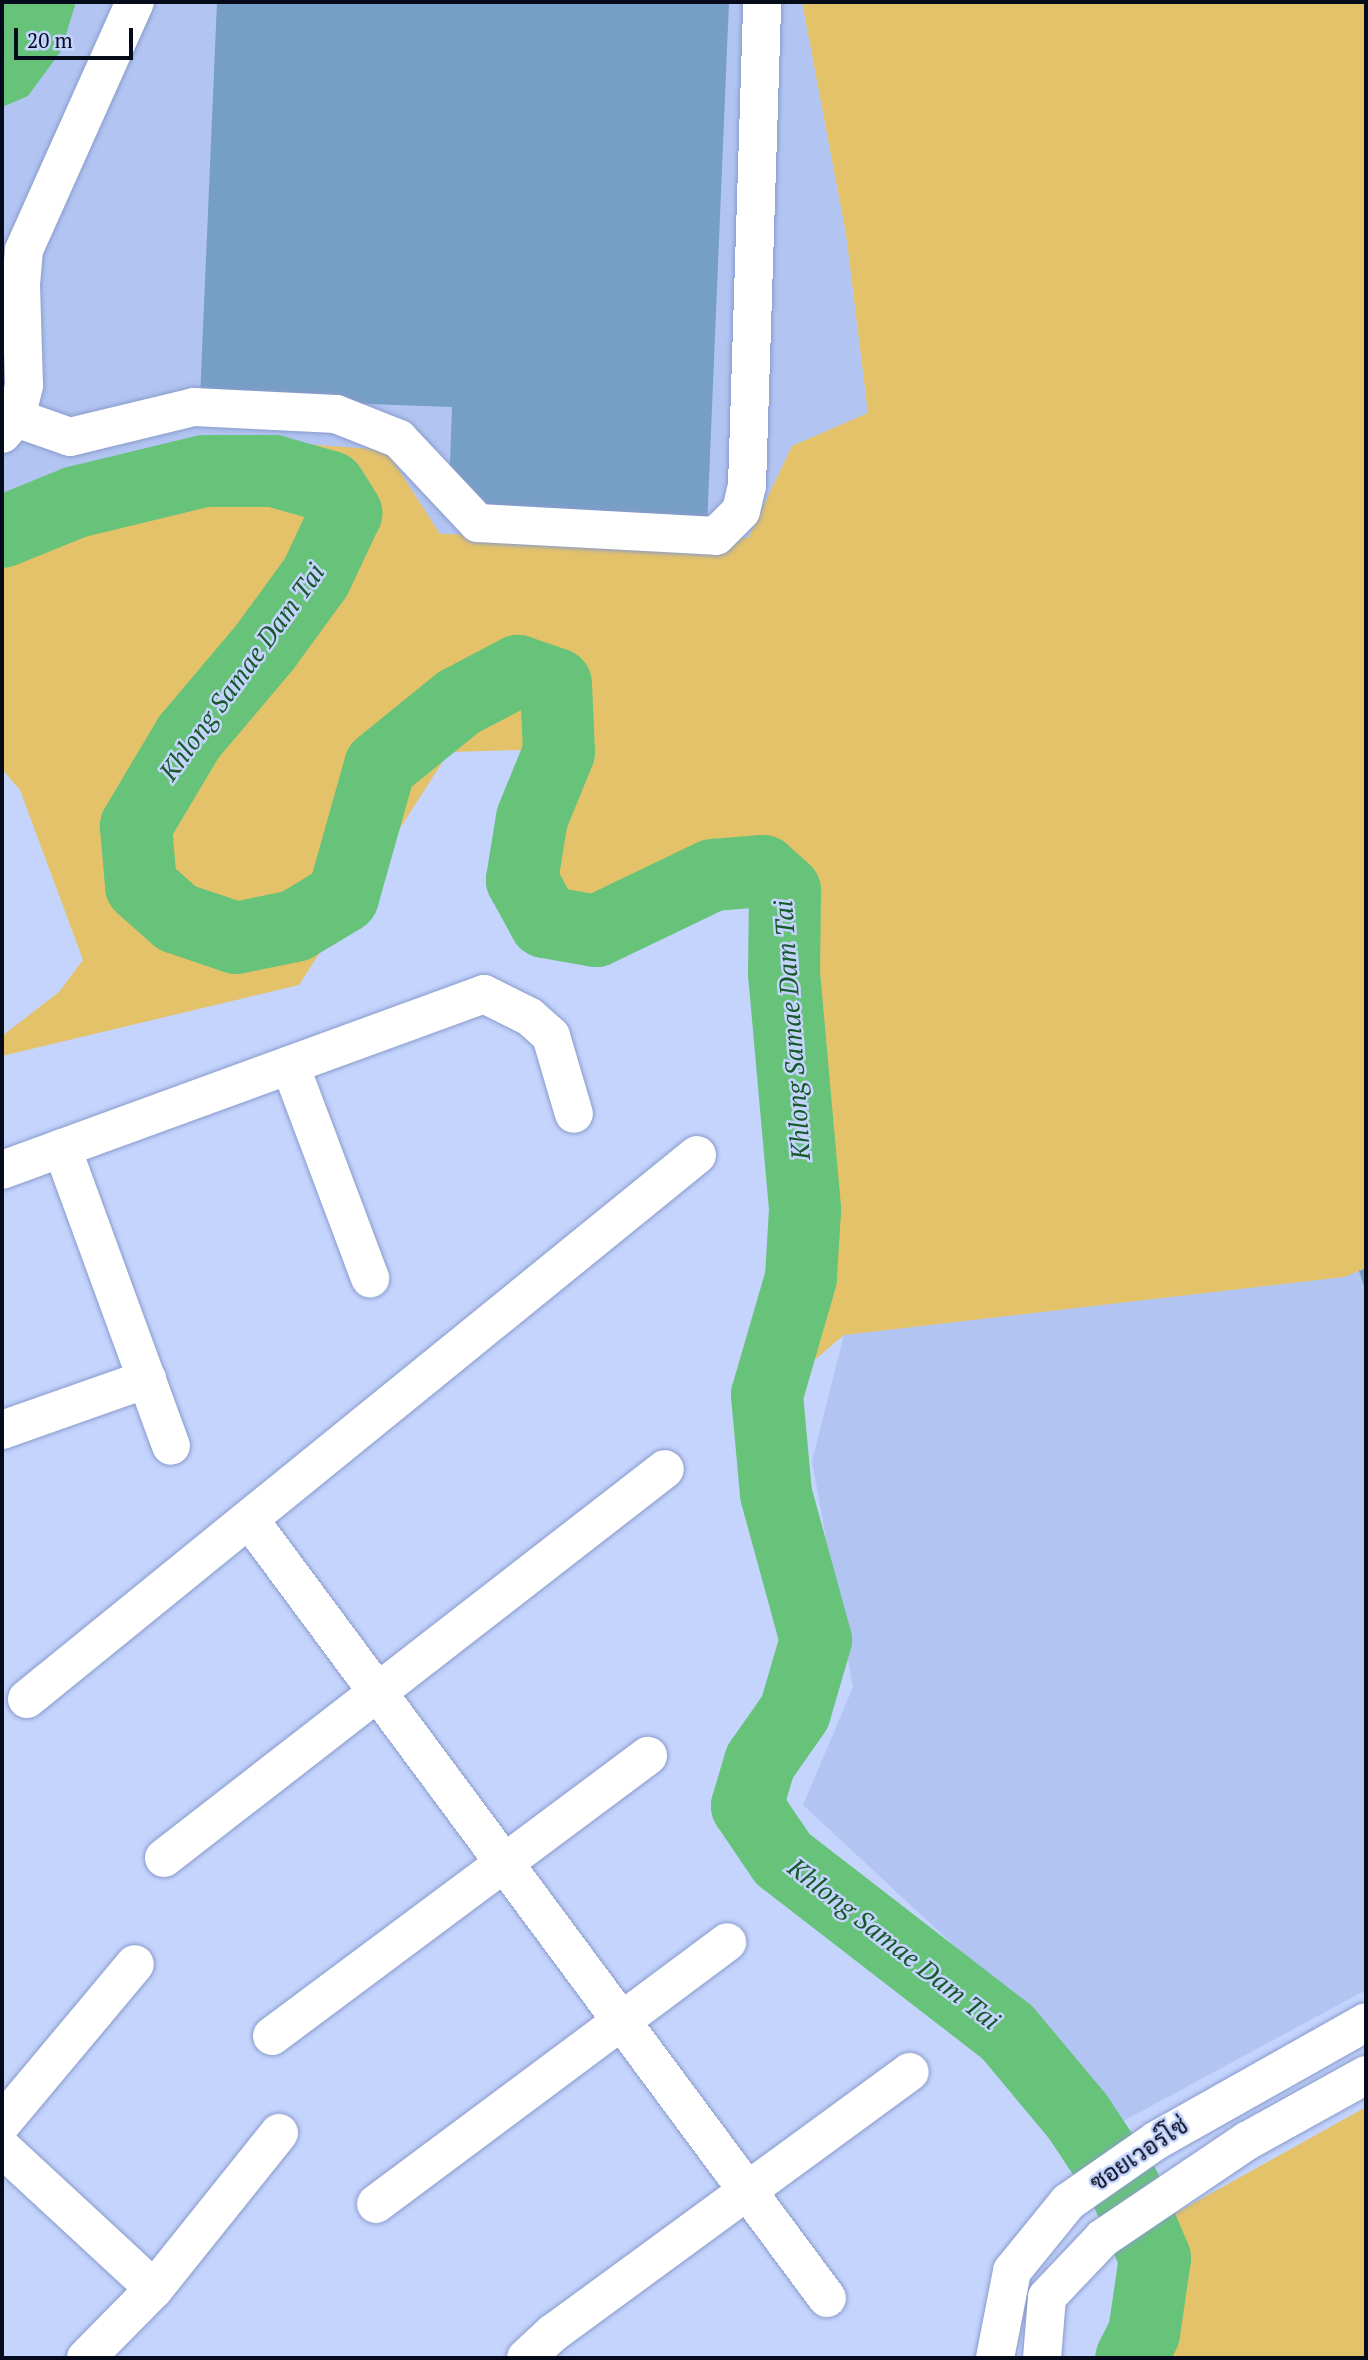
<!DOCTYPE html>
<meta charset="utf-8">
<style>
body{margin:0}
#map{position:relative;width:1368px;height:2360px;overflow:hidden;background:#c4d4fd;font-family:"PT Serif",Sarabun,serif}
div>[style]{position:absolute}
.built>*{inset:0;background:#b2c4f1}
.green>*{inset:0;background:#e3c26a}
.water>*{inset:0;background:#67c37a}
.river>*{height:72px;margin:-36px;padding:0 36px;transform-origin:36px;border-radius:36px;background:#67c37a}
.building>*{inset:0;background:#769fc7}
.roads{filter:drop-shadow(0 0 2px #899bcb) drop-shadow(0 0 2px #899bcb)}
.minor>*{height:38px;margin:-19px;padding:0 19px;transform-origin:19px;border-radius:19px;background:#fff}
span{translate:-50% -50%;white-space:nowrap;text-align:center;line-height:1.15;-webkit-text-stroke:5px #c4d4fd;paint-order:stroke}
.street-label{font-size:24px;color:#060b1b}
.water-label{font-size:26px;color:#18592a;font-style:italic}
.frame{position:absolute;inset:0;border:4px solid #060b1b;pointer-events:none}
.scale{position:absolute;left:14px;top:28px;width:119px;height:32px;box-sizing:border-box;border:4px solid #060b1b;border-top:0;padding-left:9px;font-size:21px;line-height:24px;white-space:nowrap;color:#060b1b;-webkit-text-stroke:5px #c4d4fd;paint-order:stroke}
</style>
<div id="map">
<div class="built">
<i style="clip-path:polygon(2px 2px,802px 2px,846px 234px,868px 414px,792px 446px,748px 538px,440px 534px,386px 450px,15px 494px,36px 526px,2px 548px)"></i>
<i style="clip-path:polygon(1366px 1268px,1366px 1990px,1116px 2125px,1074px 2057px,803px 1805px,853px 1687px,812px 1461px,844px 1335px,1343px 1277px)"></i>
</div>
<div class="green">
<i style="clip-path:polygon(802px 2px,1366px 2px,1366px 1268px,1344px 1277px,844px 1335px,800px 1372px,836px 1240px,810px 1029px,804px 892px,773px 840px,605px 908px,566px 914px,541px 854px,576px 759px,520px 750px,449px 752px,299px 985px,2px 1056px,2px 1036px,59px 992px,83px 960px,20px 790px,2px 769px,2px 548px,36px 526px,15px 493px,232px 439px,386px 450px,440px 534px,748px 538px,792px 446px,868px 413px,846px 234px)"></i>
<i style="clip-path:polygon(1366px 2107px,1366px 2358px,1158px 2358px,1174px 2214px)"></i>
</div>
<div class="water">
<i style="clip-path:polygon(2px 2px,76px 2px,61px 51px,28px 96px,2px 107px)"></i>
</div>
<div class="river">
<i style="left:2px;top:532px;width:80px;rotate:-22.1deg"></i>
<i style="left:76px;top:502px;width:132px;rotate:-13.6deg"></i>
<i style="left:204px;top:471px;width:70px"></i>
<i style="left:274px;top:471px;width:58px;rotate:15.9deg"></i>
<i style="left:330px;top:487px;width:31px;rotate:58deg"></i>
<i style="left:346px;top:513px;width:71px;rotate:115.1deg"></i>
<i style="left:316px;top:577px;width:87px;rotate:126.1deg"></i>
<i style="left:265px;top:647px;width:118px;rotate:130.2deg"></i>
<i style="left:189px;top:737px;width:104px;rotate:120.8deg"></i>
<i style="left:136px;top:826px;width:60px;rotate:85.2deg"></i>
<i style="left:141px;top:886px;width:48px;rotate:41.6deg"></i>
<i style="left:177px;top:918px;width:62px;rotate:18.7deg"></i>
<i style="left:236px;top:938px;width:60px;rotate:-11.5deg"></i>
<i style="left:295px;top:926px;width:56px;rotate:-31.1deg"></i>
<i style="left:343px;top:897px;width:136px;rotate:-74.2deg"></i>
<i style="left:380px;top:766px;width:102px;rotate:-39deg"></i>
<i style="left:459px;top:702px;width:67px;rotate:-27.7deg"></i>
<i style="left:518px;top:671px;width:40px;rotate:18.9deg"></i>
<i style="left:556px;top:684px;width:68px;rotate:87.5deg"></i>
<i style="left:559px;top:752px;width:71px;rotate:112.2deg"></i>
<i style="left:532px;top:818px;width:63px;rotate:99.2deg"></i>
<i style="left:522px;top:880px;width:48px;rotate:61.3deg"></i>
<i style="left:545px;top:922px;width:52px;rotate:10deg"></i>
<i style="left:596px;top:931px;width:130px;rotate:-25.6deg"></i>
<i style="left:713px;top:875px;width:50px;rotate:-4.6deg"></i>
<i style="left:763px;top:871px;width:30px;rotate:42deg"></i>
<i style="left:785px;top:891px;width:82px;rotate:90.7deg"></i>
<i style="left:784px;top:973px;width:238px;rotate:84.9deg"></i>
<i style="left:805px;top:1210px;width:68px;rotate:93.4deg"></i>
<i style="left:801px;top:1278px;width:122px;rotate:106.2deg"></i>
<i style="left:767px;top:1395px;width:99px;rotate:84.8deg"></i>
<i style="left:776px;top:1494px;width:151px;rotate:74.7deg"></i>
<i style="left:816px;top:1640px;width:75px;rotate:106.3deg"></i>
<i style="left:795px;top:1712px;width:61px;rotate:125deg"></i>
<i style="left:760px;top:1762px;width:46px;rotate:106.5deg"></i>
<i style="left:747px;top:1806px;width:64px;rotate:55.8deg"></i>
<i style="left:783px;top:1859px;width:283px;rotate:37.7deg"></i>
<i style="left:1007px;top:2032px;width:111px;rotate:50.1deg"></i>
<i style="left:1078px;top:2117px;width:85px;rotate:56.5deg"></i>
<i style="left:1125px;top:2188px;width:76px;rotate:66.8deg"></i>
<i style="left:1155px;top:2258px;width:76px;rotate:98.3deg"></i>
<i style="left:1144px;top:2333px;width:28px;rotate:117deg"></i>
</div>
<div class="building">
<i style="clip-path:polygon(217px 2px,729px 2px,707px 527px,448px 517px,452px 407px,200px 398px)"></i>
<i style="clip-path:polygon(1366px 1268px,1366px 1292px,1359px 1271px)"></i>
</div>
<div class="roads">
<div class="minor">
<i style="left:16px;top:418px;width:57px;rotate:19.4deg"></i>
<i style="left:70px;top:437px;width:128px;rotate:-13.6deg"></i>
<i style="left:194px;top:407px;width:142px;rotate:2.8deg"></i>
<i style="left:336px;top:414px;width:68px;rotate:21.6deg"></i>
<i style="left:399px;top:439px;width:115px;rotate:46.8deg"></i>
<i style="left:478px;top:523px;width:238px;rotate:3.1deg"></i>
<i style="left:716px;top:536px;width:35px;rotate:-45deg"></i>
<i style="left:741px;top:511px;width:26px;rotate:-77deg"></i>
<i style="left:747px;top:486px;width:484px;rotate:-88.2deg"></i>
<i style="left:2px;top:434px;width:21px;rotate:-49deg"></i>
<i style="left:16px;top:418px;width:34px;rotate:-76deg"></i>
<i style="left:24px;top:385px;width:101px;rotate:-91.7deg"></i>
<i style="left:21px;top:284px;width:34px;rotate:-85deg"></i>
<i style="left:24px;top:250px;width:272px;rotate:-65.9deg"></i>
<i style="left:290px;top:1065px;width:228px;rotate:69.4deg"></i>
<i style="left:62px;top:1148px;width:317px;rotate:69.9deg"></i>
<i style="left:2px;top:1170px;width:513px;rotate:-20.06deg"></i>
<i style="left:484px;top:994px;width:51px;rotate:26.6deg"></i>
<i style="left:530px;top:1017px;width:28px;rotate:42deg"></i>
<i style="left:551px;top:1036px;width:81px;rotate:73.6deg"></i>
<i style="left:2px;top:1430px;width:154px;rotate:-19.4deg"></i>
<i style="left:249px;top:1519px;width:970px;rotate:53.43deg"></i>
<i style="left:27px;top:1699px;width:863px;rotate:-39.07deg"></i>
<i style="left:164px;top:1858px;width:634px;rotate:-37.83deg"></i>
<i style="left:272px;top:2036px;width:469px;rotate:-36.7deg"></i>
<i style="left:2px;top:2123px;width:207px;rotate:-50.1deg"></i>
<i style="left:2px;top:2148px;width:207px;rotate:42.8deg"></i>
<i style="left:376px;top:2204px;width:438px;rotate:-36.7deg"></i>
<i style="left:86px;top:2358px;width:97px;rotate:-45.4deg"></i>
<i style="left:154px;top:2289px;width:200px;rotate:-51.3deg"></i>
<i style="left:526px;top:2358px;width:37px;rotate:-43deg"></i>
<i style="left:553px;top:2333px;width:442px;rotate:-36.2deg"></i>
<i style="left:995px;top:2358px;width:89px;rotate:-78.9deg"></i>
<i style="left:1012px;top:2271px;width:89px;rotate:-50.9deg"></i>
<i style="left:1068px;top:2202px;width:108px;rotate:-34.9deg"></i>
<i style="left:1157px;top:2140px;width:240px;rotate:-29.4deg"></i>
<i style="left:1042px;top:2358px;width:61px;rotate:-85.3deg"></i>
<i style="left:1047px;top:2297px;width:81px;rotate:-46.5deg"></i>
<i style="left:1103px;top:2238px;width:174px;rotate:-34deg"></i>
<i style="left:1247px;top:2141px;width:136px;rotate:-29deg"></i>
</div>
</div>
<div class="street-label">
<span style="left:1139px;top:2154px;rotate:-34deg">ซอยเวอร์โซ่</span>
</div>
<div class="water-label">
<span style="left:242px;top:672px;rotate:-54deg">Khlong Samae Dam Tai</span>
<span style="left:792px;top:1030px;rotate:-94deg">Khlong Samae Dam Tai</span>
<span style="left:894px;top:1944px;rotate:38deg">Khlong Samae Dam Tai</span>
</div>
<div class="frame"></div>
<div class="scale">20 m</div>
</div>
